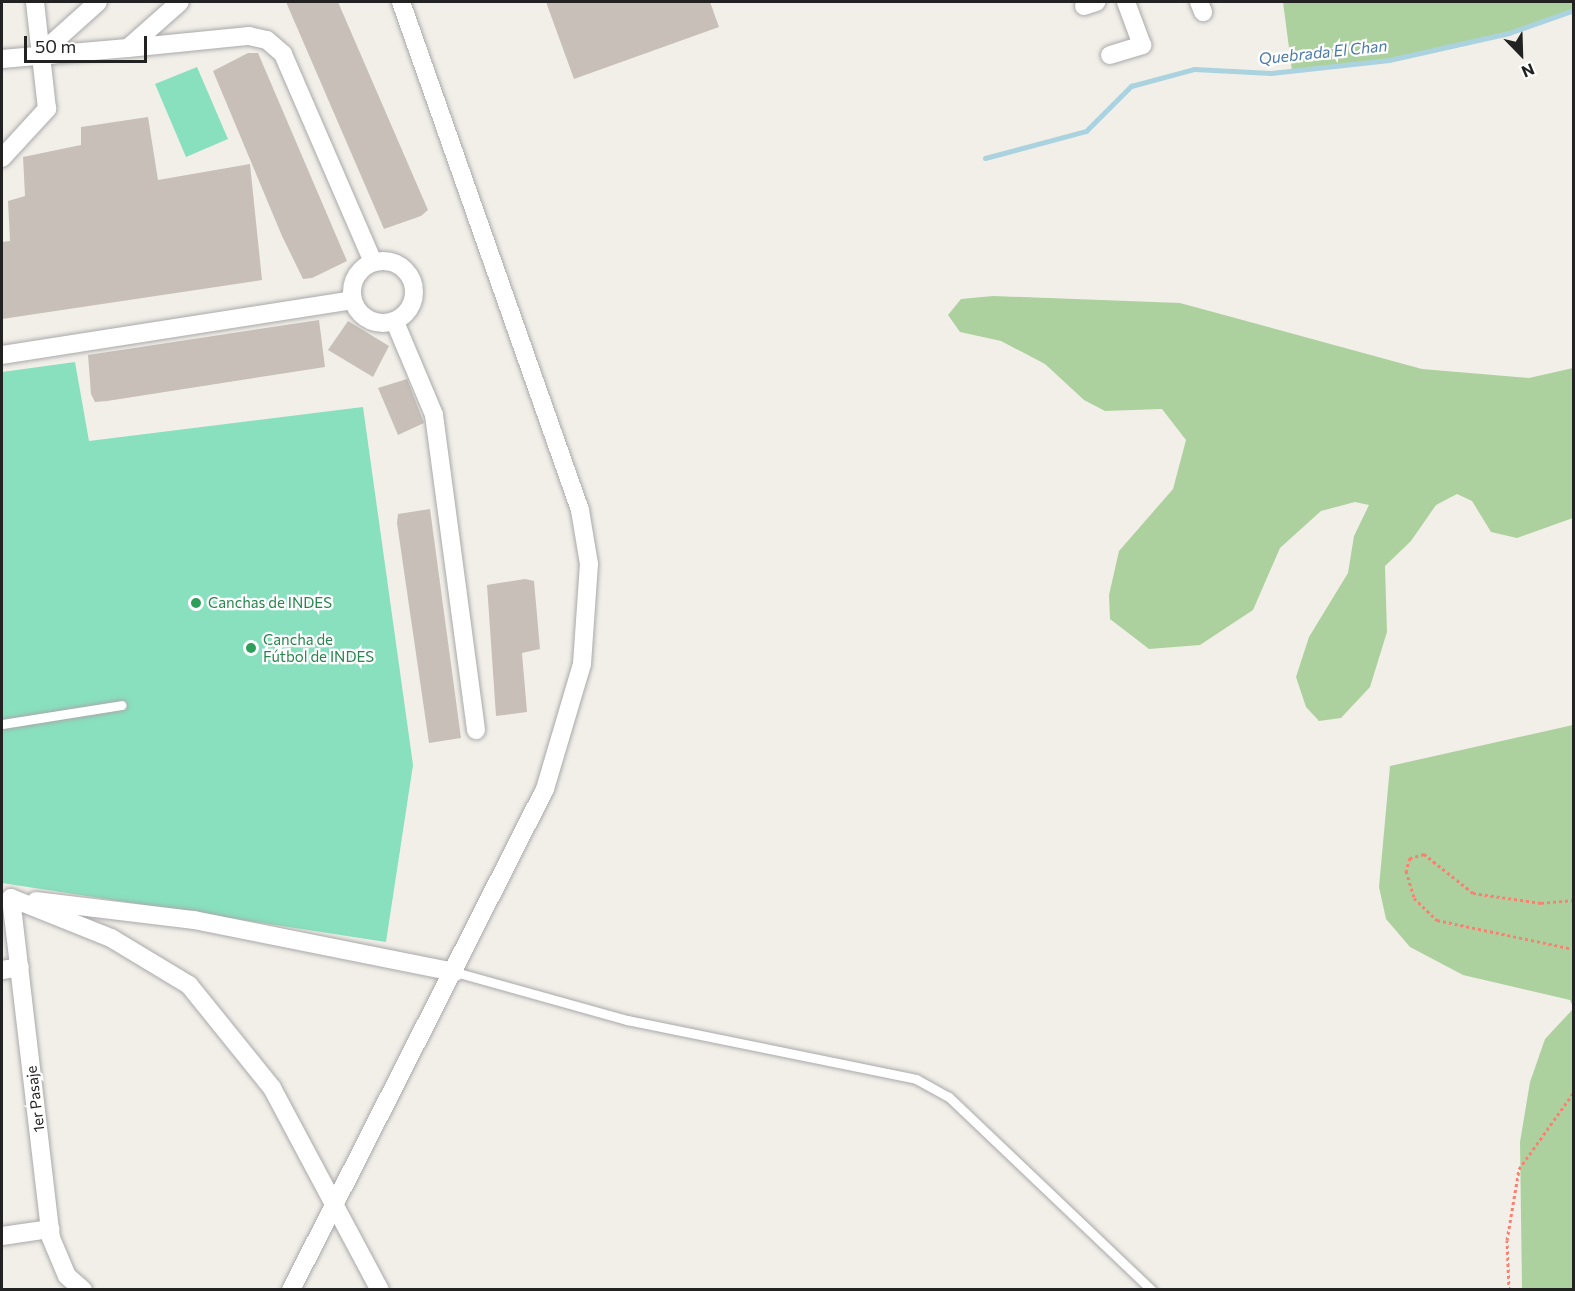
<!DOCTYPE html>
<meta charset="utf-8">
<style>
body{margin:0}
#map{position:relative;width:1575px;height:1291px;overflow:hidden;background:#f2efe9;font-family:Commissioner,sans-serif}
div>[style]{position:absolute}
.forest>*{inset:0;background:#add19e}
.pitch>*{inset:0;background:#88e0be}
.stream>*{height:5px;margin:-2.5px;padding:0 2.5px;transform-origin:2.5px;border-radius:2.5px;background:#aad3df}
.building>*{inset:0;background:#c7bfb8}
.path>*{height:3px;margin-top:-1.5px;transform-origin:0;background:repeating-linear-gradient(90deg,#fa8072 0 3px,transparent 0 6px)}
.roads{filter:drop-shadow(0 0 2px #a9a9a9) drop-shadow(0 0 2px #a9a9a9)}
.lane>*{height:9px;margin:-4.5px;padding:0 4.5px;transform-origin:4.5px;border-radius:4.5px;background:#fff}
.street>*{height:18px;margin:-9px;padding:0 9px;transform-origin:9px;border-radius:9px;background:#fff}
.street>.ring{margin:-9px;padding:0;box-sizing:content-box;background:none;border:18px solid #fff;border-radius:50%}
.dots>*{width:16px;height:16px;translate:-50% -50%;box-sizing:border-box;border:3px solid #fff;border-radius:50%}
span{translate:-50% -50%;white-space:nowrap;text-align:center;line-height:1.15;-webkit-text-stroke:4.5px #fff;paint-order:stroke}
.leisure-label{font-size:15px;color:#27864d}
.left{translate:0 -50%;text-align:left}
.street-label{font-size:15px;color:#222}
.water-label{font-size:16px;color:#4a7aab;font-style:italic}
.frame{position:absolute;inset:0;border:3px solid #222;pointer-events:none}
.north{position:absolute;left:1491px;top:24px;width:60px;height:60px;-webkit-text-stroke:4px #fff;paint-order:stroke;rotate:157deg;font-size:16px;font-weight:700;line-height:24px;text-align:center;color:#222}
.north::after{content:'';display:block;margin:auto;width:21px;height:27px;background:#222;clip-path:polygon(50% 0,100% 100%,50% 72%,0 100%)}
.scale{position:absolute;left:24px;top:36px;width:123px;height:27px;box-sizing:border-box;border:3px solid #222;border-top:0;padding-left:8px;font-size:18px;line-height:21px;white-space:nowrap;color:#222;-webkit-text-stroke:4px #fff;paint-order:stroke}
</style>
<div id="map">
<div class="forest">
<i style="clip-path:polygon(1283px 2px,1573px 2px,1574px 10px,1509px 33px,1389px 60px,1292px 71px)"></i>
<i style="clip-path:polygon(993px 296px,1180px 303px,1422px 369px,1529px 378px,1573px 368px,1573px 518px,1517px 538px,1491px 532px,1472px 501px,1457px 494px,1436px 505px,1411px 541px,1385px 566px,1387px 632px,1370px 687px,1341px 718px,1319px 721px,1306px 707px,1296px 677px,1309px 637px,1348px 573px,1354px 536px,1369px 505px,1355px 502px,1321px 511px,1280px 548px,1253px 610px,1200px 645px,1149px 649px,1110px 619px,1109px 595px,1119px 551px,1173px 489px,1186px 440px,1162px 409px,1105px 411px,1084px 400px,1045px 364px,1001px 341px,960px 332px,948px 315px,961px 299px)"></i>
<i style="clip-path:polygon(1573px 725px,1574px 725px,1573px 1007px,1570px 1000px,1463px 975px,1410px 947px,1386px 919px,1379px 887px,1390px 766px)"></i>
<i style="clip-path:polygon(1573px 1009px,1573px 1289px,1522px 1289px,1520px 1142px,1530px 1082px,1545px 1039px)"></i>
</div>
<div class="pitch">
<i style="clip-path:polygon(197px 67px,228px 139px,186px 157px,155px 84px)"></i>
<i style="clip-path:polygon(75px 362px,89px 441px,363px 407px,413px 765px,386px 942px,2px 883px,2px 372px)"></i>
</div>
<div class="stream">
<i style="left:985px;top:158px;width:105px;rotate:-15deg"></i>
<i style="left:1086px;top:131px;width:64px;rotate:-45deg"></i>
<i style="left:1131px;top:86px;width:65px;rotate:-15.1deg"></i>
<i style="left:1194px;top:69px;width:77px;rotate:3deg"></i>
<i style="left:1271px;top:73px;width:119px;rotate:-6.3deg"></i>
<i style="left:1389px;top:60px;width:123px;rotate:-12.7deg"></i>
<i style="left:1509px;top:33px;width:69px;rotate:-19.5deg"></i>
</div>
<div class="building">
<i style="clip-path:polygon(286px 2px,338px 2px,428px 210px,421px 216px,384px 229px)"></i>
<i style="clip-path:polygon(546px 2px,710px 2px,719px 27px,574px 79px)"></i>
<i style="clip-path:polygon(248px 53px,258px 53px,347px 261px,312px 278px,303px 279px,282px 236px,213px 71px)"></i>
<i style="clip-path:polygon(148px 117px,158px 180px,250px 164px,262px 280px,2px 319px,2px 242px,10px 241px,8px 201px,25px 196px,23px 157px,81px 145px,81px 127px)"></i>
<i style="clip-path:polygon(319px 320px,325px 367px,107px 401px,95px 402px,91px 394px,88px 355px)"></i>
<i style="clip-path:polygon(348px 321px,389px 346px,373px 377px,328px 350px)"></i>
<i style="clip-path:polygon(407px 379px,424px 423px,398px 435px,378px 388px)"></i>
<i style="clip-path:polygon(430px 509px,461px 738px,429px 743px,397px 523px,398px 514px)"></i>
<i style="clip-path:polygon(525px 579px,534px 581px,540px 649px,522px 653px,527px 712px,496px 716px,487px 585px)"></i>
</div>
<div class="path">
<i style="left:1574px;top:900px;width:33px;rotate:175deg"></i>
<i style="left:1541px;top:903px;width:69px;rotate:-171.6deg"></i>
<i style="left:1473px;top:893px;width:63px;rotate:-141.5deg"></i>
<i style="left:1424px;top:854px;width:15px;rotate:164deg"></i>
<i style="left:1410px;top:858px;width:14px;rotate:107deg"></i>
<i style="left:1406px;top:871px;width:28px;rotate:73deg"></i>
<i style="left:1414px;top:898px;width:32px;rotate:44deg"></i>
<i style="left:1437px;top:920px;width:140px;rotate:12deg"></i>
<i style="left:1509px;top:1290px;width:50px;rotate:-92.3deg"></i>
<i style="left:1507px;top:1240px;width:72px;rotate:-80.4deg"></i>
<i style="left:1519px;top:1169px;width:95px;rotate:-54.5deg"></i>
</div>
<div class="roads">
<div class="lane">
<i style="left:2px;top:724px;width:121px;rotate:-9deg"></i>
<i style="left:455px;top:972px;width:179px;rotate:15.6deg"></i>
<i style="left:627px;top:1020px;width:295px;rotate:11.5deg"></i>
<i style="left:916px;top:1079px;width:38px;rotate:29deg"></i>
<i style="left:949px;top:1097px;width:280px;rotate:43.6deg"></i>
</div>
<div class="street">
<i style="left:1199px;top:2px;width:11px;rotate:68deg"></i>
<i style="left:1084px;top:6px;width:13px;rotate:-18deg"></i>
<i style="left:128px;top:48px;width:122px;rotate:-5.7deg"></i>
<i style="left:249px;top:36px;width:18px;rotate:13deg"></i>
<i style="left:267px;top:40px;width:21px;rotate:41deg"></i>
<i style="left:283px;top:54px;width:227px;rotate:66.6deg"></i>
<i style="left:39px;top:55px;width:79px;rotate:-41.9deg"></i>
<i style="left:1110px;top:55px;width:34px;rotate:-17deg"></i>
<i style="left:1142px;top:45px;width:46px;rotate:-110.4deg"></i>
<i style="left:2px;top:59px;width:126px;rotate:-5deg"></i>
<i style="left:128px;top:48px;width:69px;rotate:-41.5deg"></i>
<i style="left:2px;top:158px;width:67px;rotate:-47.4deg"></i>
<i style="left:47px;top:109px;width:108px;rotate:-96.4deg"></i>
<i class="ring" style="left:352px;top:261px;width:44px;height:44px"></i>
<i style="left:395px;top:322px;width:101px;rotate:67.2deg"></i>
<i style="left:434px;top:415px;width:318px;rotate:82.4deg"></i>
<i style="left:2px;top:355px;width:354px;rotate:-8.9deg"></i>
<i style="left:11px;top:898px;width:108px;rotate:21.8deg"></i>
<i style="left:111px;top:938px;width:91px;rotate:31.1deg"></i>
<i style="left:189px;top:985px;width:132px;rotate:51.1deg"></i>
<i style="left:272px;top:1088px;width:229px;rotate:61.9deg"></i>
<i style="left:11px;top:898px;width:342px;rotate:83.3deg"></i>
<i style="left:51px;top:1238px;width:41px;rotate:67.2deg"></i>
<i style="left:67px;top:1276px;width:21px;rotate:41deg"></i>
<i style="left:36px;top:901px;width:159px;rotate:6.9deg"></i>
<i style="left:194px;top:920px;width:266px;rotate:11.3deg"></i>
<i style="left:2px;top:970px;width:18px;rotate:-9deg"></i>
<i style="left:2px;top:1236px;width:49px;rotate:-8.3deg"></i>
<i style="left:291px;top:1290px;width:562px;rotate:-63.12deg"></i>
<i style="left:545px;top:789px;width:130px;rotate:-73.5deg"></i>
<i style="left:582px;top:664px;width:100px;rotate:-86deg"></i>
<i style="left:589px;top:564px;width:55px;rotate:-99.5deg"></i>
<i style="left:580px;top:510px;width:539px;rotate:-109.41deg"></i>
</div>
</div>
<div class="dots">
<i style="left:196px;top:603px;background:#2e9e5b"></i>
<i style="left:251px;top:648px;background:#2e9e5b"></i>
</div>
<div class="leisure-label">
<span class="left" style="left:208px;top:603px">Canchas de INDES</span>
<span class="left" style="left:263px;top:648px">Cancha de<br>Fútbol de INDES</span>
</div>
<div class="street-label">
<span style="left:35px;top:1099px;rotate:-97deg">1er Pasaje</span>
</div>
<div class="water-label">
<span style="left:1323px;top:52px;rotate:-6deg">Quebrada El Chan</span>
</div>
<div class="frame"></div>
<div class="north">N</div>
<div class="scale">50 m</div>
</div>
